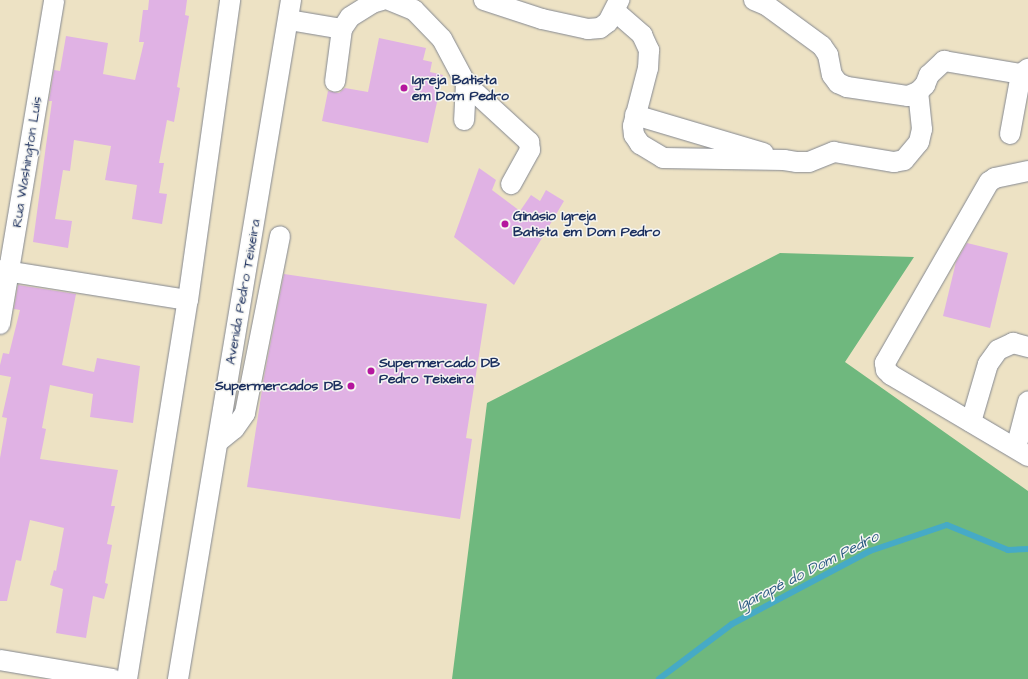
<!DOCTYPE html>
<meta charset="utf-8">
<style>
body{margin:0}
#map{position:relative;width:1028px;height:679px;overflow:hidden;background:#ede2c4;font-family:"Architects Daughter",sans-serif}
div>[style]{position:absolute}
.forest>*{inset:0;background:#6fb87e}
.stream>*{height:6px;margin:-3px;padding:0 3px;transform-origin:3px;border-radius:3px;background:#46aac6}
.building>*{inset:0;background:#e0b2e4}
.roads{filter:drop-shadow(0 0 1px #848891) drop-shadow(0 0 1px #848891)}
.minor>*{height:20px;margin:-10px;padding:0 10px;transform-origin:10px;border-radius:10px;background:#fff}
.dots>*{width:11px;height:11px;translate:-50% -50%;box-sizing:border-box;border:2px solid #f6f6f2;border-radius:50%}
span{translate:-50% -50%;white-space:nowrap;text-align:center;line-height:1.15;-webkit-text-stroke:3px #f6f6f2;paint-order:stroke}
.poi-label{font-size:14px;color:#1b2f5e;font-weight:700}
.left{translate:0 -50%;text-align:left}
.right{translate:-100% -50%;text-align:right}
.street-label{font-size:14px;color:#1b2f5e}
.water-label{font-size:15px;color:#2a5a82;font-style:italic}
</style>
<div id="map">
<div class="forest">
<i style="clip-path:polygon(780px 253px,914px 257px,845px 362px,1028px 491px,1028px 679px,452px 679px,487px 403px)"></i>
</div>
<div class="stream">
<i style="left:659px;top:679px;width:91px;rotate:-37deg"></i>
<i style="left:732px;top:624px;width:156px;rotate:-27.9deg"></i>
<i style="left:870px;top:551px;width:81px;rotate:-18.7deg"></i>
<i style="left:947px;top:525px;width:66px;rotate:22.3deg"></i>
<i style="left:1008px;top:550px;width:20px;rotate:-3deg"></i>
</div>
<div class="building">
<i style="clip-path:polygon(149px 0,187px 0,185px 15px,189px 16px,177px 87px,180px 88px,174px 122px,167px 120px,159px 163px,164px 163px,159px 193px,167px 194px,162px 224px,132px 219px,137px 185px,105px 180px,111px 146px,74px 140px,70px 171px,63px 170px,55px 219px,72px 221px,68px 248px,33px 242px,52px 101px,49px 101px,54px 70px,60px 71px,66px 36px,108px 43px,103px 74px,135px 80px,144px 42px,139px 42px,143px 10px,148px 10px)"></i>
<i style="clip-path:polygon(379px 38px,426px 48px,423px 60px,432px 62px,430px 72px,443px 75px,428px 143px,322px 121px,328px 91px,339px 93px,345px 88px,368px 92px)"></i>
<i style="clip-path:polygon(479px 168px,496px 180px,492px 190px,520px 211px,531px 195px,540px 201px,546px 190px,564px 201px,514px 285px,454px 237px)"></i>
<i style="clip-path:polygon(967px 243px,1008px 253px,990px 328px,943px 316px,956px 262px)"></i>
<i style="clip-path:polygon(284px 274px,487px 304px,466px 438px,472px 439px,460px 519px,247px 487px,264px 377px)"></i>
<i style="clip-path:polygon(18px 285px,76px 294px,62px 365px,94px 372px,97px 358px,140px 366px,133px 423px,90px 417px,93px 394px,50px 385px,42px 428px,46px 429px,40px 459px,118px 470px,111px 506px,115px 506px,107px 544px,112px 545px,105px 583px,108px 584px,104px 599px,93px 596px,86px 638px,56px 633px,63px 589px,50px 585px,54px 570px,56px 571px,64px 528px,30px 520px,21px 561px,16px 560px,7px 601px,0 601px,0 458px,7px 418px,2px 417px,11px 377px,0 375px,0 365px,3px 353px,9px 354px,20px 310px,14px 309px)"></i>
</div>
<div class="roads">
<div class="minor">
<i style="left:389px;top:0;width:27px;rotate:22deg"></i>
<i style="left:414px;top:10px;width:40px;rotate:46deg"></i>
<i style="left:442px;top:39px;width:51px;rotate:61.9deg"></i>
<i style="left:466px;top:84px;width:36px;rotate:93deg"></i>
<i style="left:484px;top:0;width:61px;rotate:18.1deg"></i>
<i style="left:542px;top:19px;width:47px;rotate:12.3deg"></i>
<i style="left:588px;top:29px;width:12px;rotate:-5deg"></i>
<i style="left:600px;top:28px;width:10px;rotate:-37deg"></i>
<i style="left:608px;top:22px;width:25px;rotate:-63deg"></i>
<i style="left:754px;top:0;width:13px;rotate:23deg"></i>
<i style="left:766px;top:5px;width:69px;rotate:36.2deg"></i>
<i style="left:822px;top:46px;width:11px;rotate:56deg"></i>
<i style="left:828px;top:55px;width:20px;rotate:79deg"></i>
<i style="left:832px;top:75px;width:10px;rotate:53deg"></i>
<i style="left:838px;top:83px;width:10px;rotate:24deg"></i>
<i style="left:847px;top:87px;width:62px;rotate:8.4deg"></i>
<i style="left:908px;top:96px;width:11px;rotate:-22deg"></i>
<i style="left:918px;top:92px;width:10px;rotate:-45deg"></i>
<i style="left:925px;top:85px;width:11px;rotate:-68deg"></i>
<i style="left:929px;top:75px;width:21px;rotate:-43deg"></i>
<i style="left:944px;top:61px;width:78px;rotate:9.6deg"></i>
<i style="left:1021px;top:74px;width:9px;rotate:-36deg"></i>
<i style="left:616px;top:12px;width:35px;rotate:41deg"></i>
<i style="left:642px;top:35px;width:17px;rotate:65deg"></i>
<i style="left:649px;top:50px;width:18px;rotate:93deg"></i>
<i style="left:648px;top:68px;width:60px;rotate:104.5deg"></i>
<i style="left:633px;top:126px;width:9px;rotate:84deg"></i>
<i style="left:634px;top:135px;width:11px;rotate:56deg"></i>
<i style="left:640px;top:144px;width:27px;rotate:31deg"></i>
<i style="left:663px;top:158px;width:121px;rotate:0.9deg"></i>
<i style="left:784px;top:160px;width:12px;rotate:9deg"></i>
<i style="left:796px;top:162px;width:13px"></i>
<i style="left:809px;top:162px;width:27px;rotate:-22deg"></i>
<i style="left:834px;top:152px;width:61px;rotate:9.5deg"></i>
<i style="left:894px;top:162px;width:10px;rotate:-11deg"></i>
<i style="left:904px;top:160px;width:23px;rotate:-50deg"></i>
<i style="left:919px;top:142px;width:13px;rotate:-77deg"></i>
<i style="left:922px;top:129px;width:37px;rotate:-96deg"></i>
<i style="left:289px;top:20px;width:54px;rotate:9.6deg"></i>
<i style="left:342px;top:29px;width:53px;rotate:97.5deg"></i>
<i style="left:342px;top:29px;width:14px;rotate:-56deg"></i>
<i style="left:350px;top:17px;width:26px;rotate:-32deg"></i>
<i style="left:372px;top:3px;width:10px;rotate:-17deg"></i>
<i style="left:466px;top:84px;width:86px;rotate:42.6deg"></i>
<i style="left:529px;top:142px;width:8px;rotate:83deg"></i>
<i style="left:530px;top:150px;width:39px;rotate:119deg"></i>
<i style="left:635px;top:115px;width:134px;rotate:16.5deg"></i>
<i style="left:1010px;top:134px;width:61px;rotate:-79.6deg"></i>
<i style="left:1028px;top:171px;width:34px;rotate:168deg"></i>
<i style="left:995px;top:178px;width:7px;rotate:146deg"></i>
<i style="left:989px;top:182px;width:209px;rotate:119.9deg"></i>
<i style="left:885px;top:363px;width:7px;rotate:82deg"></i>
<i style="left:886px;top:370px;width:7px;rotate:45deg"></i>
<i style="left:891px;top:375px;width:159px;rotate:30.6deg"></i>
<i style="left:0;top:270px;width:190px;rotate:9.1deg"></i>
<i style="left:0;top:324px;width:328px;rotate:-80.5deg"></i>
<i style="left:971px;top:422px;width:60px;rotate:-73.7deg"></i>
<i style="left:988px;top:364px;width:17px;rotate:-54deg"></i>
<i style="left:998px;top:350px;width:17px;rotate:-25deg"></i>
<i style="left:1013px;top:343px;width:16px;rotate:15deg"></i>
<i style="left:219px;top:441px;width:19px;rotate:-39deg"></i>
<i style="left:234px;top:429px;width:19px;rotate:-55deg"></i>
<i style="left:245px;top:413px;width:180px;rotate:-78.8deg"></i>
<i style="left:1016px;top:448px;width:48px;rotate:-75.4deg"></i>
<i style="left:0;top:660px;width:114px;rotate:9.6deg"></i>
<i style="left:127px;top:679px;width:384px;rotate:-80.9deg"></i>
<i style="left:188px;top:300px;width:303px;rotate:-82deg"></i>
<i style="left:178px;top:679px;width:688px;rotate:-80.55deg"></i>
</div>
</div>
<div class="dots">
<i style="left:404px;top:88px;background:#b5179e"></i>
<i style="left:505px;top:224px;background:#b5179e"></i>
<i style="left:371px;top:371px;background:#b5179e"></i>
<i style="left:351px;top:386px;background:#b5179e"></i>
</div>
<div class="poi-label">
<span class="left" style="left:412px;top:88px">Igreja Batista<br>em Dom Pedro</span>
<span class="left" style="left:513px;top:224px">Ginásio Igreja<br>Batista em Dom Pedro</span>
<span class="left" style="left:379px;top:371px">Supermercado DB<br>Pedro Teixeira</span>
<span class="right" style="left:343px;top:386px">Supermercados DB</span>
</div>
<div class="street-label">
<span style="left:27px;top:162px;rotate:-81deg">Rua Washington Luís</span>
<span style="left:243px;top:292px;rotate:-80deg">Avenida Pedro Teixeira</span>
</div>
<div class="water-label">
<span style="left:808px;top:571px;rotate:-27deg">Igarapé do Dom Pedro</span>
</div>
</div>
